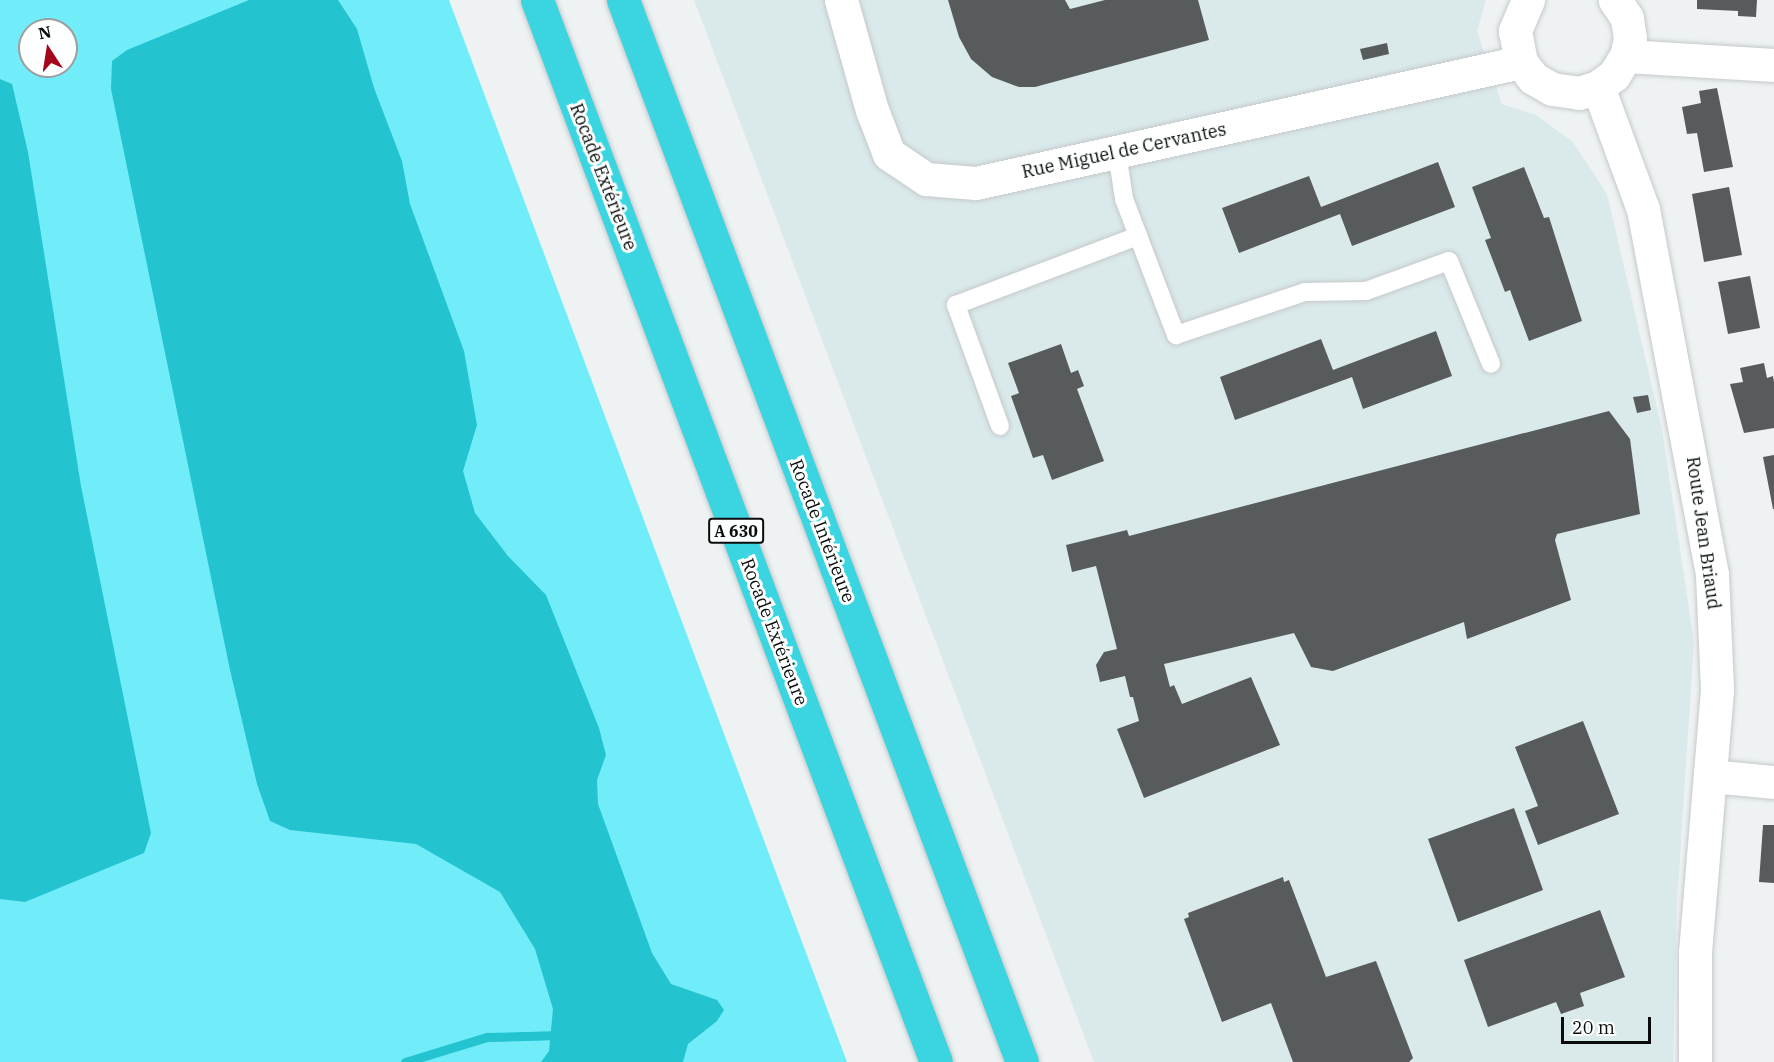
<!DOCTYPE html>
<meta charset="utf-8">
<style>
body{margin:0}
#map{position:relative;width:1774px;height:1062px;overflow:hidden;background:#eef2f3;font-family:"IBM Plex Serif",serif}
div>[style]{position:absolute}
.built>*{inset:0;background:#dae9ea}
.green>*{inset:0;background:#71edf9}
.water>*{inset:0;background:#23c3d0}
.stream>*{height:9px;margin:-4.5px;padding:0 4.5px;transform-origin:4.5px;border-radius:4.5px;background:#23c3d0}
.building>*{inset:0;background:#575b5b}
.roads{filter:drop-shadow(0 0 2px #c5c9ca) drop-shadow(0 0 2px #c5c9ca)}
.lane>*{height:18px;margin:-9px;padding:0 9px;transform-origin:9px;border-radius:9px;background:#fff}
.street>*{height:33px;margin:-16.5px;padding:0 16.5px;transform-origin:16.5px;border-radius:16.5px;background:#fff}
.highway>*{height:33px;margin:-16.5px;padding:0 16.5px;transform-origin:16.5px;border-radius:16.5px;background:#3bd5e2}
span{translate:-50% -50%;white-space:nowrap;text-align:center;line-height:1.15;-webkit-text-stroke:6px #feffff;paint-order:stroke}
.shield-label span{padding:2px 4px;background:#feffff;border:2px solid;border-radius:4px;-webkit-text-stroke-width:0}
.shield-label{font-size:16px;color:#0a0c0c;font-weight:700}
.street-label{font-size:18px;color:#0a0c0c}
.north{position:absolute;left:18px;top:18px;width:60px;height:60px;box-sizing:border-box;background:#feffff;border:2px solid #9c9e9e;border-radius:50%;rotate:348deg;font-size:16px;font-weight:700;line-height:24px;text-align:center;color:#0a0c0c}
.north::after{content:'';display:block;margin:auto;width:21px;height:27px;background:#a3061d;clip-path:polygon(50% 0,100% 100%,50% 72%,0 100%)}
.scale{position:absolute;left:1561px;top:1017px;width:90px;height:27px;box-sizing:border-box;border:3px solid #0a0c0c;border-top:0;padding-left:8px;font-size:18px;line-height:21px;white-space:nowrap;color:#0a0c0c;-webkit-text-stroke:4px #feffff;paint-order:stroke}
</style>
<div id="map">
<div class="built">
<i style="clip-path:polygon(694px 0,1486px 0,1477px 31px,1502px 104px,1536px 115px,1573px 142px,1607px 194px,1662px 429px,1694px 642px,1677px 903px,1673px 1062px,1094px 1062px)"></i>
</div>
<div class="green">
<i style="clip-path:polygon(evenodd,0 0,449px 0,847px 1062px,0 1062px,0 0,30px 30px,66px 30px,66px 66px,30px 66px,30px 30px)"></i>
</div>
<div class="water">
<i style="clip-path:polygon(249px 0,338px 0,357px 29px,374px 88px,402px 161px,410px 204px,464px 351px,477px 425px,463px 471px,475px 513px,508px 556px,546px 595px,599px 728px,606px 755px,597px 780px,598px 804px,652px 953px,671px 984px,717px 1000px,724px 1010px,717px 1021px,688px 1044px,683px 1062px,541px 1062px,549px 1051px,553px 1009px,535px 949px,500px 892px,416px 844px,290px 830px,270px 821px,257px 784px,230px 670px,111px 89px,112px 61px,127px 50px)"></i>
<i style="clip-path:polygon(0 79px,12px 84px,28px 152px,81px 486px,151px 833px,144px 853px,25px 902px,0 899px)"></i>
</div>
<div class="stream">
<i style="left:405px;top:1062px;width:86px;rotate:-17deg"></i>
<i style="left:487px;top:1037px;width:74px;rotate:-1.5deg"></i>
</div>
<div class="building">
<i style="clip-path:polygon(948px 0,1065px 0,1070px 9px,1105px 0,1198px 0,1209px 40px,1035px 87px,1019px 87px,992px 77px,971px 59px,959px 37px)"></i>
<i style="clip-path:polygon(1697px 0,1757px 0,1756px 17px,1738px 16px,1738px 11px,1697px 9px)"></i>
<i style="clip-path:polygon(1387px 43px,1389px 54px,1363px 60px,1360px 49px)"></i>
<i style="clip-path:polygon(1717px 88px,1733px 167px,1704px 172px,1697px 133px,1687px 134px,1682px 107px,1701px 103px,1699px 91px)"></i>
<i style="clip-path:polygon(1438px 162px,1455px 207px,1352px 246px,1340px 214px,1239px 253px,1222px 208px,1309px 176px,1321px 207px)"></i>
<i style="clip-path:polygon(1524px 167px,1544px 218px,1549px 217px,1582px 321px,1529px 341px,1510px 290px,1505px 292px,1485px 240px,1491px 238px,1472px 187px)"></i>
<i style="clip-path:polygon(1729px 187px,1742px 255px,1704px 262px,1692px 194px)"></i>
<i style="clip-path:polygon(1750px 276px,1760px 328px,1728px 334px,1718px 282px)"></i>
<i style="clip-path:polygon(1436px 331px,1452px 376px,1363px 409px,1352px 377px,1235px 420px,1220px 377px,1321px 339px,1333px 370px)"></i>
<i style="clip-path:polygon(1061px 344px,1071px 373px,1078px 370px,1084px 386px,1077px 389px,1104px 461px,1052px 480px,1043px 455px,1033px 458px,1011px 396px,1019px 393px,1008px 363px)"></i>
<i style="clip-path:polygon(1764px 363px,1767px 378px,1773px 376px,1774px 382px,1774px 428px,1744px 433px,1730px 384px,1743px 382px,1740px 368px)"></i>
<i style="clip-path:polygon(1648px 395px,1651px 410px,1637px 413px,1633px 397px)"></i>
<i style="clip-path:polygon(1609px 411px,1630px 439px,1640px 514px,1557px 534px,1555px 540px,1571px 600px,1467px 639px,1464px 622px,1333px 671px,1311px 667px,1294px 633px,1164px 664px,1170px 687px,1174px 685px,1182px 704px,1251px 677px,1280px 745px,1144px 798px,1117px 729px,1139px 721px,1133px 697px,1130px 697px,1125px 676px,1100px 682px,1096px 665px,1104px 652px,1117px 649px,1096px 566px,1072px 572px,1066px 545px,1127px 530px,1129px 536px)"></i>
<i style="clip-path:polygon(1774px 455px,1774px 509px,1773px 509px,1763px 457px)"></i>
<i style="clip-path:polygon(1583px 721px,1619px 814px,1538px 845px,1525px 811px,1538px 806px,1515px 747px)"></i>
<i style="clip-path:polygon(1514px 808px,1543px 890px,1458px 922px,1428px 839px)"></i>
<i style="clip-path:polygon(1763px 825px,1774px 825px,1774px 883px,1759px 882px)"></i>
<i style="clip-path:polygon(1283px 877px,1284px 882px,1289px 880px,1326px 977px,1376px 961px,1413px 1058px,1409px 1062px,1293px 1062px,1271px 1003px,1222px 1022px,1184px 919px,1189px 917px,1188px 913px)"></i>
<i style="clip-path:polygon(1600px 910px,1625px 977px,1580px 993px,1584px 1006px,1561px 1014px,1556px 1002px,1488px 1027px,1464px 960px)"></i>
</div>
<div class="roads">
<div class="lane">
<i style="left:1117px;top:153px;width:47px;rotate:81.3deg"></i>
<i style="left:1124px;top:199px;width:146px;rotate:69.1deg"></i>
<i style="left:1176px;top:335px;width:136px;rotate:-18.4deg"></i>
<i style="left:1305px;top:292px;width:61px;rotate:-0.9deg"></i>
<i style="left:1366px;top:291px;width:88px;rotate:-19.9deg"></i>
<i style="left:1449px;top:261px;width:111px;rotate:67.8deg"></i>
<i style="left:1000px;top:426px;width:129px;rotate:-110deg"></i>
<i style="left:956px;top:305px;width:195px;rotate:-20.8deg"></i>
</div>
<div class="street">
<i style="left:841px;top:0;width:114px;rotate:74.3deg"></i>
<i style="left:872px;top:110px;width:47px;rotate:68.9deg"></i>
<i style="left:889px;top:154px;width:45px;rotate:34deg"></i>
<i style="left:926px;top:179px;width:50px;rotate:4.6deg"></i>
<i style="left:976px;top:183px;width:558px;rotate:-12.52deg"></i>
<i style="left:1528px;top:0;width:34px;rotate:113deg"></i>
<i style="left:1515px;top:31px;width:32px;rotate:79deg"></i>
<i style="left:1521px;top:62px;width:20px;rotate:53deg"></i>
<i style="left:1533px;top:78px;width:22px;rotate:30deg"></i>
<i style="left:1552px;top:89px;width:27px;rotate:8deg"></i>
<i style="left:1579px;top:93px;width:20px;rotate:-18deg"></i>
<i style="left:1598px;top:87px;width:20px;rotate:-37deg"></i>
<i style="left:1614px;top:75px;width:22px;rotate:-58deg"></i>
<i style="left:1626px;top:56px;width:18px;rotate:-77deg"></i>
<i style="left:1630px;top:38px;width:20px;rotate:-99deg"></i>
<i style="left:1627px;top:18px;width:22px;rotate:-124deg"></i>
<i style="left:1626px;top:56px;width:148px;rotate:3.5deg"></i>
<i style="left:1598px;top:87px;width:130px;rotate:69.8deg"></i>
<i style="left:1643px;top:209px;width:371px;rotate:79.3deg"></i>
<i style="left:1712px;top:574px;width:116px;rotate:87.5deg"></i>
<i style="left:1717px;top:690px;width:263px;rotate:94.8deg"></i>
<i style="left:1695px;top:952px;width:110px;rotate:90deg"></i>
<i style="left:1710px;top:776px;width:64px;rotate:5.4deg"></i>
</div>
<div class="highway">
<i style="left:537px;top:0;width:1134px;rotate:69.41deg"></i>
<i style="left:623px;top:0;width:1134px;rotate:69.41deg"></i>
</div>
</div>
<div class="shield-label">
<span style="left:736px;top:531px">A 630</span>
</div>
<div class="street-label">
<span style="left:1124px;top:151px;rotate:-12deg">Rue Miguel de Cervantes</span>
<span style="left:603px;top:177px;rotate:69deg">Rocade Extérieure</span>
<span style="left:822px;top:531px;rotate:69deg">Rocade Intérieure</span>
<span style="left:1703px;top:533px;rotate:82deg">Route Jean Briaud</span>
<span style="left:774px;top:632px;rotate:69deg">Rocade Extérieure</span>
</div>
<div class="north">N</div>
<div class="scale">20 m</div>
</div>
